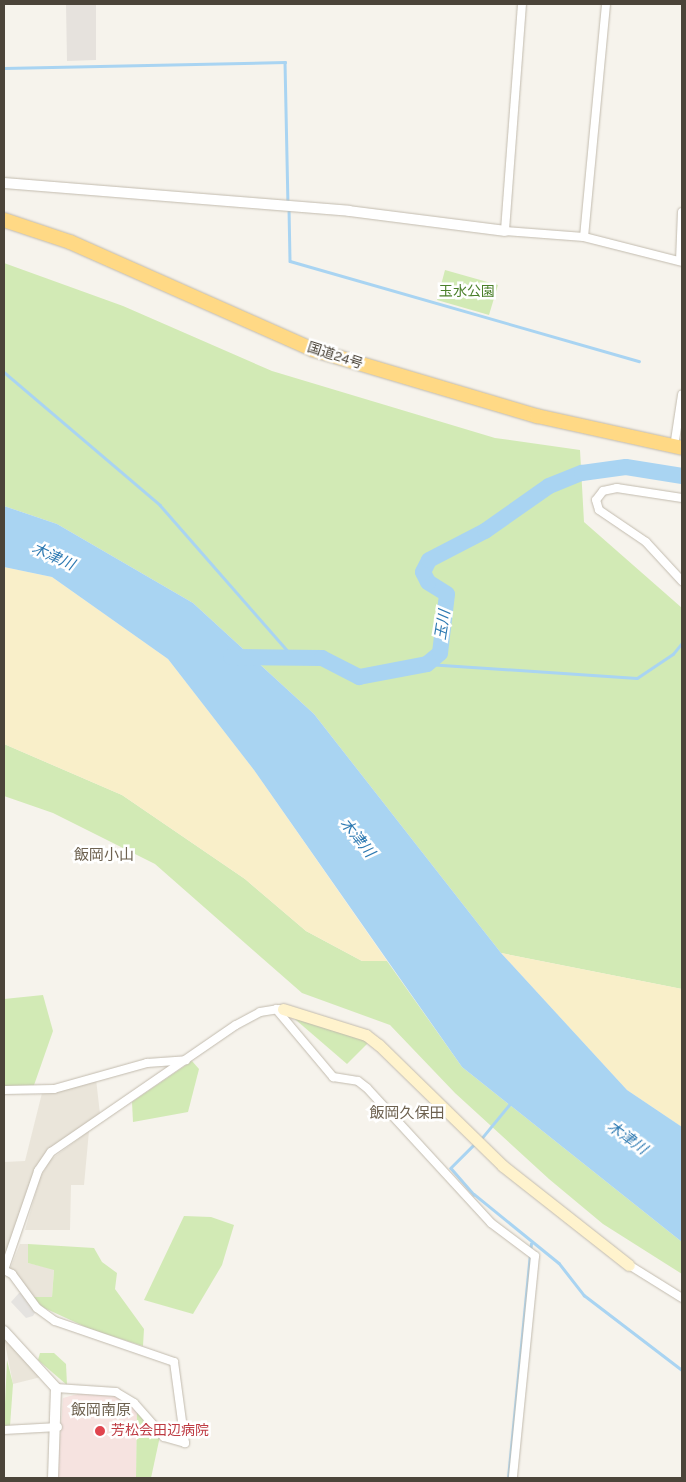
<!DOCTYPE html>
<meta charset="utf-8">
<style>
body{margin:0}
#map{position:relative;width:686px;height:1482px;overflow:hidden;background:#f6f3ec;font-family:Karla,"Noto Sans JP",sans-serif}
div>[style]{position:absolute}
.residential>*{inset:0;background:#eae5da}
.industrial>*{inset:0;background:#e6e2dd}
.medical>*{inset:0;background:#f6e3e0}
.green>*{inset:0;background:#d2eab5}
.sand>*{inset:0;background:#f9efc9}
.parking>*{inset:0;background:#e5e3e0}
.water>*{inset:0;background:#a9d4f2}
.stream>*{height:2.5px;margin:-1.25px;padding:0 1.25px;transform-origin:1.25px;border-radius:1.25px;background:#a9d4f2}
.river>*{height:16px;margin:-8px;padding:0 8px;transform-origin:8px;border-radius:8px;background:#a9d4f2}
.roads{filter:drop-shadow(0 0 1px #c2bbae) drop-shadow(0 0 1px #c2bbae)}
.minor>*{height:8px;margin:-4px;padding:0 4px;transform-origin:4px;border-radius:4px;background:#fff}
.tertiary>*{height:10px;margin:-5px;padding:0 5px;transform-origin:5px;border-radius:5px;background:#fff}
.secondary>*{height:11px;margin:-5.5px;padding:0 5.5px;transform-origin:5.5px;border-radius:5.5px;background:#fff3cd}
.trunk>*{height:14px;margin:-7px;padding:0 7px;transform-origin:7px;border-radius:7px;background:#ffd985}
.dots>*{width:14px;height:14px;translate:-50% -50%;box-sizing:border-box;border:2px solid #fff;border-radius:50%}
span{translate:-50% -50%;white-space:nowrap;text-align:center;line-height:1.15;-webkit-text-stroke:5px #fff;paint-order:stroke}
.park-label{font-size:14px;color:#4a7f2a}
.street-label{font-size:14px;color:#4b4439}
.health-label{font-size:14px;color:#be3a42}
.left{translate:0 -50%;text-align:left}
.water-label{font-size:15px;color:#2e7ab2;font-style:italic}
.neighbourhood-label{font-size:15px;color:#6e6250}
.frame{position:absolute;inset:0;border:5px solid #4b4439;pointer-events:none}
</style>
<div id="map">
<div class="residential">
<i style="clip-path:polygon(96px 1079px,100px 1114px,48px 1151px,36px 1166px,4px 1262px,4px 1162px,25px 1161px,42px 1093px)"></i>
<i style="clip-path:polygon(89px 1131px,84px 1185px,71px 1185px,70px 1230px,25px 1230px,40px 1178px,50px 1160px)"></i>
<i style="clip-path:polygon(20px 1244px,28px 1244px,28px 1263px,54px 1269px,52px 1297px,33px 1297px,10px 1269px)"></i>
<i style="clip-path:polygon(4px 1338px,41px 1377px,13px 1384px)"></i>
</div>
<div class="industrial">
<i style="clip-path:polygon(66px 4px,96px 4px,96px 60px,67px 61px)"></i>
</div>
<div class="medical">
<i style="clip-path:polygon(81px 1393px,118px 1396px,137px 1410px,136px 1478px,57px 1478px,63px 1398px)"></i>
</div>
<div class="green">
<i style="clip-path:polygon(4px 263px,123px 306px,272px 371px,495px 438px,580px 450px,584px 522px,682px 608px,682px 989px,501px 953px,314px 714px,193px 603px,57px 524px,4px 506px)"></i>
<i style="clip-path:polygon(445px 270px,498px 285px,489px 315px,437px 300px)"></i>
<i style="clip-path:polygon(4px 744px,122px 795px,245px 879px,306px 931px,362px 961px,387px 961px,462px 1067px,682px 1242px,682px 1274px,603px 1224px,549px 1179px,455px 1093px,390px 1025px,302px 993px,155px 864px,53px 813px,4px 796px)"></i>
<i style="clip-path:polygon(43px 995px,53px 1031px,33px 1088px,4px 1087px,4px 999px)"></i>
<i style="clip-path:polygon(289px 1014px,369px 1042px,347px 1064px)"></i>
<i style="clip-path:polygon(192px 1061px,199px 1069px,188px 1112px,133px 1122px,132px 1102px)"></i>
<i style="clip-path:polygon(184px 1216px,211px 1217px,234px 1225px,222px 1265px,193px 1314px,144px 1300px)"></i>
<i style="clip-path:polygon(28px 1244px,94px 1248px,102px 1262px,117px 1273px,115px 1289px,144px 1329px,143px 1346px,90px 1329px,40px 1306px,33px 1297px,52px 1297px,54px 1270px,28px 1263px)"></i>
<i style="clip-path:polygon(40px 1353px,54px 1353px,66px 1364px,67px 1385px,38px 1360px)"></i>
<i style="clip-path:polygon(7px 1360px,13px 1384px,10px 1426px,4px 1426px)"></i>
<i style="clip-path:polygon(137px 1410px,160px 1436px,151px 1478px,136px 1478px)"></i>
</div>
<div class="sand">
<i style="clip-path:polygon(4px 567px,52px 577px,168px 659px,254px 770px,387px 961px,362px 961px,306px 931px,245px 879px,122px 795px,4px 744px)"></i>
<i style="clip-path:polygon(501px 953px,682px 989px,682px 1127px,627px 1090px)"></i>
</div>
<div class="parking">
<i style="clip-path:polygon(19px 1293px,24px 1293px,36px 1311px,33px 1316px,26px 1318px,11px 1302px)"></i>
</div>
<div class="water">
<i style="clip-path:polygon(4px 506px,57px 524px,193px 603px,314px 714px,501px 953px,627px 1090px,682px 1127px,682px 1242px,462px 1067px,254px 770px,168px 659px,52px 577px,4px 567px)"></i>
</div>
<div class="stream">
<i style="left:4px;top:68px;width:281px;rotate:-1.2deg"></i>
<i style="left:285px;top:62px;width:141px;rotate:88.8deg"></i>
<i style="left:289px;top:208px;width:53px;rotate:88.9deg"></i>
<i style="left:290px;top:261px;width:363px;rotate:16deg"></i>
<i style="left:4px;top:372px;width:205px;rotate:40.4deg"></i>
<i style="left:160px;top:505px;width:202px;rotate:48.8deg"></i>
<i style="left:427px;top:664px;width:210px;rotate:3.8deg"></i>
<i style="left:637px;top:678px;width:43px;rotate:-33.7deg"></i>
<i style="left:673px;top:654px;width:14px;rotate:-51deg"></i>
<i style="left:481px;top:1139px;width:44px;rotate:-50.5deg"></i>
<i style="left:475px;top:1144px;width:34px;rotate:135deg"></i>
<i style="left:451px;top:1168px;width:35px;rotate:49deg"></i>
<i style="left:474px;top:1194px;width:109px;rotate:39.1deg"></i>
<i style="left:559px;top:1263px;width:41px;rotate:52deg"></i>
<i style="left:584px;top:1295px;width:123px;rotate:37.4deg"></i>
<i style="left:508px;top:1478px;width:235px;rotate:-84.4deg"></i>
</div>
<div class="river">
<i style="left:231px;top:657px;width:91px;rotate:0.6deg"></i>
<i style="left:322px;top:658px;width:42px;rotate:27.2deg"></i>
<i style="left:359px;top:677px;width:69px;rotate:-10.8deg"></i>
<i style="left:427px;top:664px;width:17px;rotate:-40deg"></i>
<i style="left:440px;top:653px;width:59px;rotate:-83.2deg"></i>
<i style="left:447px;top:594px;width:22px;rotate:-148deg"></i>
<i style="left:428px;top:582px;width:11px;rotate:-117deg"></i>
<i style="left:423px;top:572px;width:13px;rotate:-63deg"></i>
<i style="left:429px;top:560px;width:63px;rotate:-27.4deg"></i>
<i style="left:485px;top:531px;width:78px;rotate:-35.1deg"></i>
<i style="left:549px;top:486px;width:35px;rotate:-22deg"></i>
<i style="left:582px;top:473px;width:44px;rotate:-7.8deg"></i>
<i style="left:626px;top:467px;width:57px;rotate:9.1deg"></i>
</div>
<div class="roads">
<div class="minor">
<i style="left:522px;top:4px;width:228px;rotate:94.3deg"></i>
<i style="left:505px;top:231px;width:79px;rotate:4.3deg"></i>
<i style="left:584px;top:237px;width:101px;rotate:14.3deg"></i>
<i style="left:584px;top:237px;width:234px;rotate:-84.6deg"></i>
<i style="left:680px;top:261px;width:49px;rotate:-87.7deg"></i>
<i style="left:674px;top:447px;width:53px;rotate:-81.3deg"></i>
<i style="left:682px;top:498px;width:66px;rotate:-171.3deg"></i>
<i style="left:617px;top:488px;width:14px;rotate:168deg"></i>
<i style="left:603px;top:491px;width:11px;rotate:128deg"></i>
<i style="left:596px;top:500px;width:10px;rotate:73deg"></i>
<i style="left:599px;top:510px;width:57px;rotate:34.2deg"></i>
<i style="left:646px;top:542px;width:53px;rotate:47.3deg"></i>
<i style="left:276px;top:1009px;width:89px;rotate:50deg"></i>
<i style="left:333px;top:1077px;width:25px;rotate:9deg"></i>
<i style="left:358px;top:1081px;width:11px;rotate:38deg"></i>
<i style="left:367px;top:1088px;width:183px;rotate:47.4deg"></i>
<i style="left:491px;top:1223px;width:55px;rotate:36.9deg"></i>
<i style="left:535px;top:1256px;width:223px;rotate:95.7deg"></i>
<i style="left:4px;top:1090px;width:50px;rotate:-1.1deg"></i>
<i style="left:54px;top:1089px;width:97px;rotate:-15.6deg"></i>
<i style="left:147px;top:1063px;width:39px;rotate:-4deg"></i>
<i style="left:629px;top:1265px;width:62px;rotate:31.9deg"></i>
<i style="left:4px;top:1270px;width:9px;rotate:27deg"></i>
<i style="left:12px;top:1274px;width:42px;rotate:53.7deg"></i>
<i style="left:37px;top:1308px;width:22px;rotate:36deg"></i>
<i style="left:55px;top:1321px;width:126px;rotate:19deg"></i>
<i style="left:174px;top:1362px;width:82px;rotate:82.3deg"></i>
<i style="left:185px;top:1443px;width:22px;rotate:-164deg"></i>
<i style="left:164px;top:1437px;width:45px;rotate:-131.4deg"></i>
<i style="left:134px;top:1403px;width:21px;rotate:-149deg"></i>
<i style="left:116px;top:1392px;width:60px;rotate:-176.2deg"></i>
<i style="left:4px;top:1270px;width:105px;rotate:-71deg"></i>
<i style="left:38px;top:1171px;width:23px;rotate:-56deg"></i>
<i style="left:51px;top:1152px;width:224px;rotate:-34.5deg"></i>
<i style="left:236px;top:1025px;width:27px;rotate:-28deg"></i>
<i style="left:260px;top:1012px;width:19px;rotate:-9deg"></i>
<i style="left:4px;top:1430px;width:54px;rotate:-3.2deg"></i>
</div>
<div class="tertiary">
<i style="left:4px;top:183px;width:346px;rotate:4.6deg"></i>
<i style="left:349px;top:211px;width:157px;rotate:7.3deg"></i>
<i style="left:4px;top:1331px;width:77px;rotate:47.6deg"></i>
<i style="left:56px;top:1388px;width:90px;rotate:91.9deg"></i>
</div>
<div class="secondary">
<i style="left:283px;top:1009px;width:87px;rotate:17.4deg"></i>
<i style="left:366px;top:1035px;width:16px;rotate:38deg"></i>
<i style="left:379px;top:1045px;width:173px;rotate:44.3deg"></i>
<i style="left:503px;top:1166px;width:160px;rotate:38.2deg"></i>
</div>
<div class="trunk">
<i style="left:4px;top:220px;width:70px;rotate:18.4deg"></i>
<i style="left:70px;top:242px;width:267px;rotate:23.9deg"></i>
<i style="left:314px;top:350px;width:233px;rotate:16.5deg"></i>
<i style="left:537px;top:416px;width:148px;rotate:12.4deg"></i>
</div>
</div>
<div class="dots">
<i style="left:100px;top:1431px;background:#e0444e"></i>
</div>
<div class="park-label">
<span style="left:467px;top:292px">玉水公園</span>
</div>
<div class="street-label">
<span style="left:335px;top:356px;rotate:18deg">国道24号</span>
</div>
<div class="health-label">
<span class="left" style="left:111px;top:1431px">芳松会田辺病院</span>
</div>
<div class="water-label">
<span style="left:53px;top:557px;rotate:24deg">木津川</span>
<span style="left:443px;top:625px;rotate:-81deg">玉川</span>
<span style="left:357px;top:838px;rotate:51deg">木津川</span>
<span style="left:627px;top:1138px;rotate:36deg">木津川</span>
</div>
<div class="neighbourhood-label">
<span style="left:104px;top:856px">飯岡小山</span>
<span style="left:407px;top:1114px">飯岡久保田</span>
<span style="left:101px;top:1411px">飯岡南原</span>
</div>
<div class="frame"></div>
</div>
